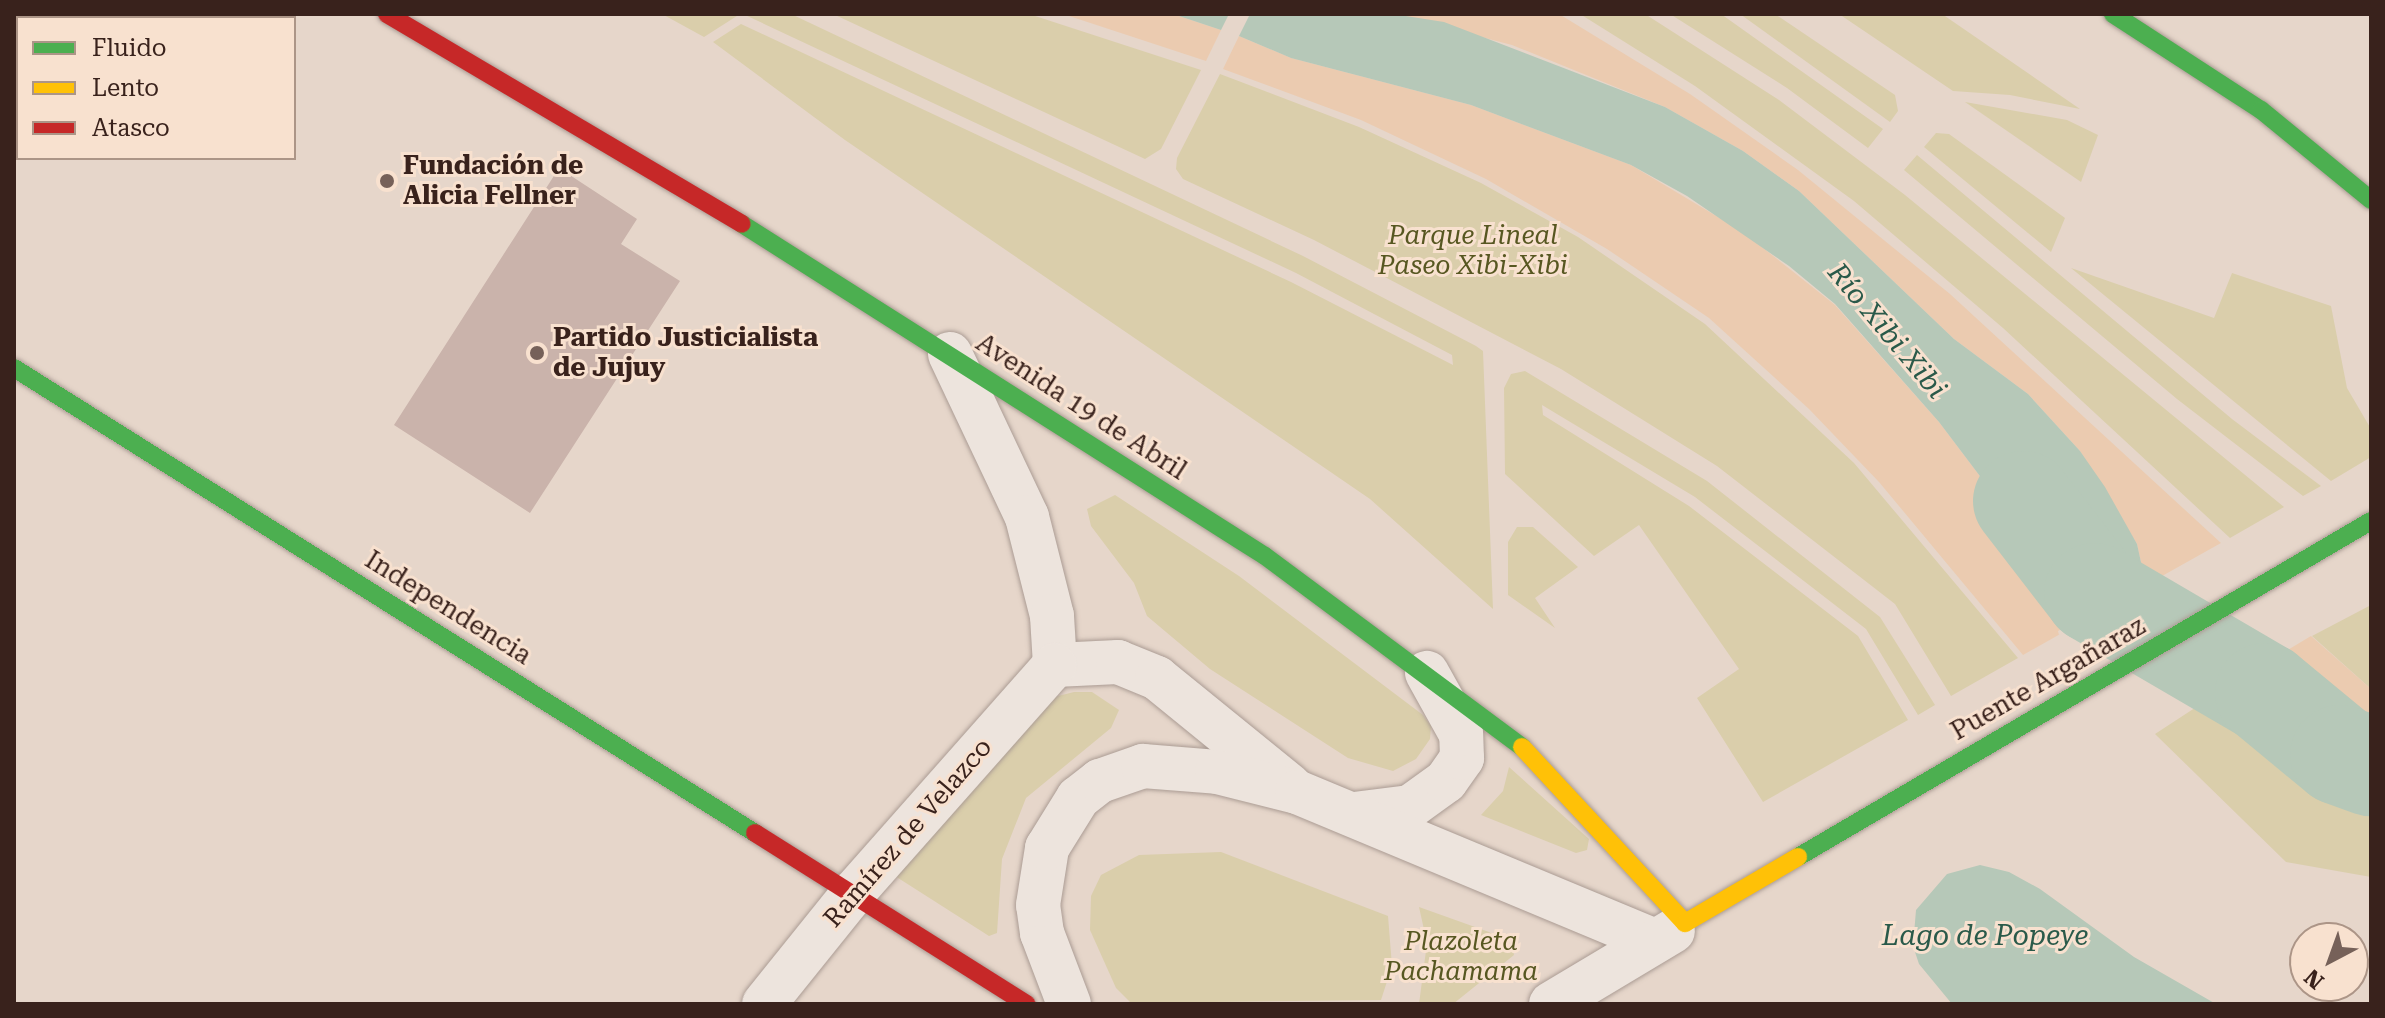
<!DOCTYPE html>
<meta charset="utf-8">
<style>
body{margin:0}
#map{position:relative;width:2385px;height:1018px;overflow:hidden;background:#e6d6ca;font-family:"Roboto Serif",serif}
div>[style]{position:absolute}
.green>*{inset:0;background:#daceab}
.sand>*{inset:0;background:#ebcbb0}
.water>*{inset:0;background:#b6c8b8}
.pier>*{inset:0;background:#e6d6ca}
.river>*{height:100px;margin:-50px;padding:0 50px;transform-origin:50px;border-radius:50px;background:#b6c8b8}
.building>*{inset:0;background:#cab3ab}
.roads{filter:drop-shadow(0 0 2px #ab9c94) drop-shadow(0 0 2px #ab9c94)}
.street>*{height:44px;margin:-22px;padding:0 22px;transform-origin:22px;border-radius:22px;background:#ede4dd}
.fast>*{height:18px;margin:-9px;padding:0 9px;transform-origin:9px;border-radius:9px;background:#4caf50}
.slow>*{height:18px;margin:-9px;padding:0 9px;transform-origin:9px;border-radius:9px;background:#ffc107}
.jam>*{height:18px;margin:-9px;padding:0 9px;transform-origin:9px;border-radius:9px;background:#c62828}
.dots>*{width:22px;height:22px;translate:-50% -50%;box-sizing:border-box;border:4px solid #f8e1cf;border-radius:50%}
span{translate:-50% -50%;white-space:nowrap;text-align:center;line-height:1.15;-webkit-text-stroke:6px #f8e1cf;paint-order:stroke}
.poi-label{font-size:26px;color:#39221c;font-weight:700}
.left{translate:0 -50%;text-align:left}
.park-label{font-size:26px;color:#575721;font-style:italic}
.street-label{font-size:26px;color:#39221c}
.water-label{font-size:28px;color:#2a5a4a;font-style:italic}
.frame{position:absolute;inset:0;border:16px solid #39221c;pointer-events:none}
.legend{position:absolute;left:16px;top:16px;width:280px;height:144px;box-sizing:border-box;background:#f8e1cf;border:2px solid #ac9587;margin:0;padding:10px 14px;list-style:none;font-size:24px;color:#39221c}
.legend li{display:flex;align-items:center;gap:16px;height:40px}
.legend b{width:40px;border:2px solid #ac9587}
.north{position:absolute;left:2289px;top:922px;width:80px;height:80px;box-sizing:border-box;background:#f8e1cf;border:2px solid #ac9587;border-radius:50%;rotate:221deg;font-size:22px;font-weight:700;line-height:32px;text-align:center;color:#39221c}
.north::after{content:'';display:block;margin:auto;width:28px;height:36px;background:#766159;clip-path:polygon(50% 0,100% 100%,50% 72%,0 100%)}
</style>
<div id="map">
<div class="green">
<i style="clip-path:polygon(662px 14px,740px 14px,704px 37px)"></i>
<i style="clip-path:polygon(743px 14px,791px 14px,1303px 256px,1476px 346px,1483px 351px,1493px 609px,1370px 499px,845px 140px,713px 42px,741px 24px,1291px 282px,1453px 365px,1452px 355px,1296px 273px)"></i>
<i style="clip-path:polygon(833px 14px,1029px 14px,1201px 70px,1161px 149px,1145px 159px)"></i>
<i style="clip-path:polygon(1580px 14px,1645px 14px,1779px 100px,1905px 195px,2284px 507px,2230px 538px,2003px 328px,1854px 201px,1695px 86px)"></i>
<i style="clip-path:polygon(1670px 14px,1721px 14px,1883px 129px,1868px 148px,1787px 88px)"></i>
<i style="clip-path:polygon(1740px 14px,1775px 14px,1895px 95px,1898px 111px,1890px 122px)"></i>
<i style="clip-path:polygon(1839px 14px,1942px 14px,2080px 109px,2010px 95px,1953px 91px)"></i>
<i style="clip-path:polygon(1220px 74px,1359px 127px,1481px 183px,1578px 237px,1705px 324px,1854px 463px,2018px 658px,1951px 696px,1895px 604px,1717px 466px,1561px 369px,1314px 240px,1183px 179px,1176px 169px,1177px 158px)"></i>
<i style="clip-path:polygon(1965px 102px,2067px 120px,2098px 135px,2081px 182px)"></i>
<i style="clip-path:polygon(1936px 133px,1949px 134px,2065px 218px,2051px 252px,1924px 147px)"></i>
<i style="clip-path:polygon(1917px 155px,2232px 419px,2321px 486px,2303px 496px,2177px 399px,1904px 170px)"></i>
<i style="clip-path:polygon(2071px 268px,2214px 318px,2232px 273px,2331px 306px,2347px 388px,2371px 429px,2371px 457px,2331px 481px)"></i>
<i style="clip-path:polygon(1525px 371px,1707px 481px,1880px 617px,1935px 705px,1918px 715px,1866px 629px,1695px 497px,1542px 405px,1543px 415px,1689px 506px,1858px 636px,1908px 720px,1763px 802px,1697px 698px,1739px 669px,1639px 525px,1594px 556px,1505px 474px,1504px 388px,1511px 374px)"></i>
<i style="clip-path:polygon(1115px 495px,1239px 576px,1423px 715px,1431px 726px,1430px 739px,1416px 759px,1393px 771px,1348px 758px,1210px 669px,1147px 616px,1134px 583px,1091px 526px,1087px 509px)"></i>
<i style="clip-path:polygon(1517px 527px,1533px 527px,1578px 567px,1535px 598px,1555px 628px,1508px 595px,1508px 542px)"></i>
<i style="clip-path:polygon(2371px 605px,2371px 689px,2312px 636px)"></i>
<i style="clip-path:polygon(1074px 692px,1092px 692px,1119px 710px,1111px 728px,1026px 798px,1002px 859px,997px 933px,989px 936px,895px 876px,1038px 701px)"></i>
<i style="clip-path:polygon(2207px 700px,2256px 745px,2371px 811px,2371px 877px,2286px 862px,2155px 734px)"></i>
<i style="clip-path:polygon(1509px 767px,1589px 839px,1587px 850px,1576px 853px,1481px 815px,1503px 791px)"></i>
<i style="clip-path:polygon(1221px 852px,1388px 916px,1392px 966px,1381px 1000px,1131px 1003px,1116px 988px,1090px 930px,1091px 896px,1101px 875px,1139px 855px)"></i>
<i style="clip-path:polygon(1419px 907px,1489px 932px,1512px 946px,1514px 955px,1453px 1004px,1419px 1004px,1427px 943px)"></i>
</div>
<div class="sand">
<i style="clip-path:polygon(1063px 14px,1173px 14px,1221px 30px,1206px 61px)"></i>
<i style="clip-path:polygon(1393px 14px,1559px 14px,1690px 94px,1798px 170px,1950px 294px,2221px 543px,2146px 585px,2137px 544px,2080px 451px,2028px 394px,1954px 339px,1799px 191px,1743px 151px,1665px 107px,1512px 45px)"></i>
<i style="clip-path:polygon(1239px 36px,1291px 58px,1471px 105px,1631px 165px,1743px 232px,1835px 305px,1939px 422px,2001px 504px,2062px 633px,2023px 655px,1879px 482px,1809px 409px,1709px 318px,1607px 249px,1486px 179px,1361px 120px,1223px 69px)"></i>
<i style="clip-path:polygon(2311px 636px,2371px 689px,2371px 718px,2300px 688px,2263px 665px)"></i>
</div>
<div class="water">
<i style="clip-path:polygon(1173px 14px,1229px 14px,1221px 30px)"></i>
<i style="clip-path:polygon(1250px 14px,1393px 14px,1444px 22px,1665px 107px,1743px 151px,1799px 191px,1954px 339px,2028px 394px,2080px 451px,2105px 487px,2137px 544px,2146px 585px,2063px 633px,2001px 504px,1939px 422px,1835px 304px,1789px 266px,1687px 196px,1631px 165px,1471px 105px,1291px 58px,1239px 36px)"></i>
<i style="clip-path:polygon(2263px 665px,2300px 688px,2371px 718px,2371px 811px,2256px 745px,2207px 700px)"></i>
<i style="clip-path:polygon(1980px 865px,2009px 872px,2040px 889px,2134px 957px,2216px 1004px,1952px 1004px,1919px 964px,1913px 946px,1916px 910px,1947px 874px)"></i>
</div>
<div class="pier">
<i style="clip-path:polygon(2149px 580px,2148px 589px,2059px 635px,2058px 631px)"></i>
</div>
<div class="river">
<i style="left:2023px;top:501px;width:116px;rotate:52.3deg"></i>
<i style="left:2094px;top:593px;width:198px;rotate:30.3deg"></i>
<i style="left:2265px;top:693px;width:97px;rotate:39.6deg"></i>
<i style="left:2340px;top:755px;width:33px;rotate:20deg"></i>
</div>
<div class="building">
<i style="clip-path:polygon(559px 168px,637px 219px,621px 244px,680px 281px,530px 513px,394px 425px)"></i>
</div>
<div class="roads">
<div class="street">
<i style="left:950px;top:354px;width:180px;rotate:64.7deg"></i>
<i style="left:1027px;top:517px;width:102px;rotate:75.8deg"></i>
<i style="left:1052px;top:616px;width:49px;rotate:86.5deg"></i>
<i style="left:1055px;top:665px;width:63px;rotate:-2.7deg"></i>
<i style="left:1118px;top:662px;width:42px;rotate:22.3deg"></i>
<i style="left:1157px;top:678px;width:171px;rotate:39.1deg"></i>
<i style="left:1354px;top:814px;width:56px;rotate:-7.1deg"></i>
<i style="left:1410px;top:807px;width:44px;rotate:-35.8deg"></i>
<i style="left:1446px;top:781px;width:28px;rotate:-55deg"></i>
<i style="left:1462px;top:758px;width:24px;rotate:-92deg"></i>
<i style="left:1461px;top:734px;width:70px;rotate:-119.1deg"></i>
<i style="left:764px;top:1004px;width:144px;rotate:-51.2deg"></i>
<i style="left:854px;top:892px;width:303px;rotate:-48.5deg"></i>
<i style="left:1069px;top:1004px;width:76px;rotate:-110.8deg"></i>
<i style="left:1042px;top:933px;width:28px;rotate:-98deg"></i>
<i style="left:1038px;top:905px;width:58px;rotate:-81deg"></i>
<i style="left:1047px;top:848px;width:59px;rotate:-58.2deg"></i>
<i style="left:1078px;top:798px;width:28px;rotate:-38deg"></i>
<i style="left:1100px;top:781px;width:46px;rotate:-19.2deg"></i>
<i style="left:1143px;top:766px;width:74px;rotate:4.6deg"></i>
<i style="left:1217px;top:772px;width:82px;rotate:14deg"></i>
<i style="left:1297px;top:792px;width:388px;rotate:22.6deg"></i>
<i style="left:1551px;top:1004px;width:142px;rotate:-30.9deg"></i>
</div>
<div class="fast">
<i style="left:2113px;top:14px;width:176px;rotate:33deg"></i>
<i style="left:2261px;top:110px;width:142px;rotate:39.3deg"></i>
<i style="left:742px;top:224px;width:619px;rotate:32.41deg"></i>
<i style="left:1265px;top:556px;width:320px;rotate:36.6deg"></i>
<i style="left:14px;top:368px;width:875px;rotate:32.11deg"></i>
<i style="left:1798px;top:857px;width:664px;rotate:-30.39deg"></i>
</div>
<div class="slow">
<i style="left:1522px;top:747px;width:240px;rotate:47.2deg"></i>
<i style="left:1685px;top:923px;width:131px;rotate:-30.3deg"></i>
</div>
<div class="jam">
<i style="left:387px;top:14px;width:412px;rotate:30.6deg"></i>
<i style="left:755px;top:833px;width:321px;rotate:32.2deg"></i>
</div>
</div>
<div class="dots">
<i style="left:387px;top:181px;background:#766159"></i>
<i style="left:537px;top:353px;background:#766159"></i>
</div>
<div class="poi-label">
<span class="left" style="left:403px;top:181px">Fundación de<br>Alicia Fellner</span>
<span class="left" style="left:553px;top:353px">Partido Justicialista<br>de Jujuy</span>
</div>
<div class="park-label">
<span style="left:1473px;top:251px">Parque Lineal<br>Paseo Xibi-Xibi</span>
<span style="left:1461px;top:957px">Plazoleta<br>Pachamama</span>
</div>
<div class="street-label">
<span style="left:1081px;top:407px;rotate:33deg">Avenida 19 de Abril</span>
<span style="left:448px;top:608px;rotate:32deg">Independencia</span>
<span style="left:2048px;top:679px;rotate:-30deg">Puente Argañaraz</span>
<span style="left:908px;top:833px;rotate:-49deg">Ramírez de Velazco</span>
</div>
<div class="water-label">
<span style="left:1887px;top:331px;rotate:50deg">Río Xibi Xibi</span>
<span style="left:1985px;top:936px">Lago de Popeye</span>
</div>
<div class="frame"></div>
<ul class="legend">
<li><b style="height:10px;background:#4caf50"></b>Fluido</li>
<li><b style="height:10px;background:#ffc107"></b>Lento</li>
<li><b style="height:10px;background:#c62828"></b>Atasco</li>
</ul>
<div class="north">N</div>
</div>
